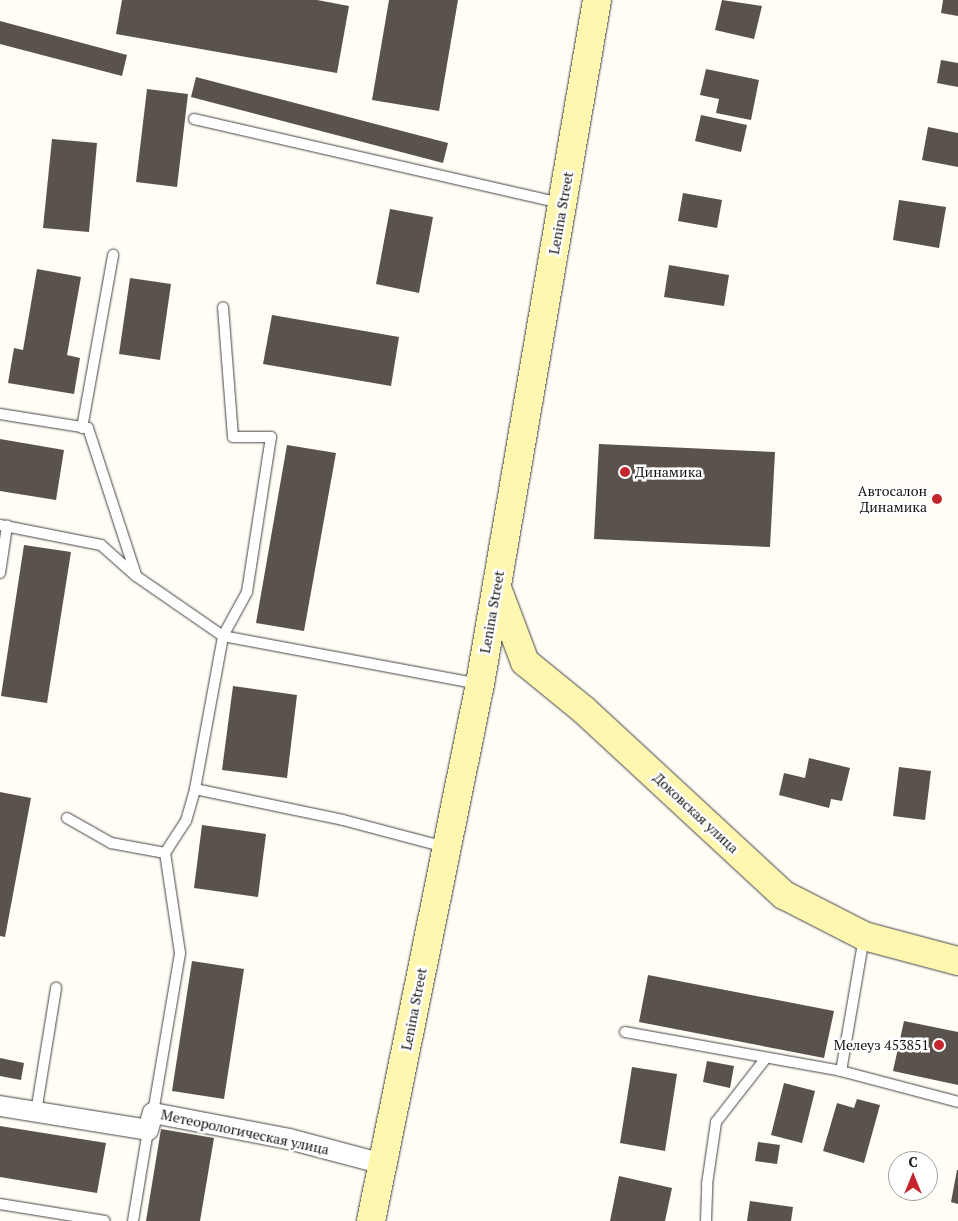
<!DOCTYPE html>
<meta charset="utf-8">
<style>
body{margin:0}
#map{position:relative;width:958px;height:1221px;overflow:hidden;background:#fffdf5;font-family:"PT Serif",serif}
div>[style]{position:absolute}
.building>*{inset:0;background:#5a524d}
.roads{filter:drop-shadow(0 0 1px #444) drop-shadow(0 0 1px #444)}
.service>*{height:10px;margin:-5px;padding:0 5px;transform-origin:5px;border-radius:5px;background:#fff}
.minor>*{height:20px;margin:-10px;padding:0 10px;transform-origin:10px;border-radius:10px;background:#fff}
.secondary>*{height:28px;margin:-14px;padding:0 14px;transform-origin:14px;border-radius:14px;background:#fff6b0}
.dots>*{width:14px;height:14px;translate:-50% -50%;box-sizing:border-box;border:2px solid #fff;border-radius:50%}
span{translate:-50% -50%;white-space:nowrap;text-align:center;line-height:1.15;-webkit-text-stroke:5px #fff;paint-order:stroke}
.street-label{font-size:14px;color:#111}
.poi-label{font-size:14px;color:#111}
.left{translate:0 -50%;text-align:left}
.right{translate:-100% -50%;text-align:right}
.north{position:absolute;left:888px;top:1151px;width:50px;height:50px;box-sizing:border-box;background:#fff;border:1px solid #a0a0a0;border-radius:50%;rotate:0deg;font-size:14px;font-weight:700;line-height:20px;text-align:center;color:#111}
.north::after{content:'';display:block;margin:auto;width:18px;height:22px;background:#c4262e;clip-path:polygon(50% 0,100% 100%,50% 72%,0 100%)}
</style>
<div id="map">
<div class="building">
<i style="clip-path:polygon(122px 0,317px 0,349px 6px,337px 73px,116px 34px)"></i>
<i style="clip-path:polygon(389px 0,458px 0,439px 111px,372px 100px)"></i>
<i style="clip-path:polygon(722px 0,762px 6px,754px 39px,715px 30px)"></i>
<i style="clip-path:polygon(943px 0,958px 0,958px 16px,941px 13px)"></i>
<i style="clip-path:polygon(0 21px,127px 55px,122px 76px,0 44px)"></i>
<i style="clip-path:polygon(941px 60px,958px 63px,958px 87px,937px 83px)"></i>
<i style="clip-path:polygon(706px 69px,759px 80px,751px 120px,716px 113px,719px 99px,700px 95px)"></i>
<i style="clip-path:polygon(196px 77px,448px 143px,443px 163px,191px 97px)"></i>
<i style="clip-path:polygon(147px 89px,188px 94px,177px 187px,136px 182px)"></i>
<i style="clip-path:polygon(701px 115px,747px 125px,741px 152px,695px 141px)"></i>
<i style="clip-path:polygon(928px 127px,958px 133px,958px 167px,922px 160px)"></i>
<i style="clip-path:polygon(52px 139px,97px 143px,89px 232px,43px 228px)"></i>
<i style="clip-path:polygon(683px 193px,722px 200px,717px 228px,678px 221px)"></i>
<i style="clip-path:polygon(899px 200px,946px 207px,939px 248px,893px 240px)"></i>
<i style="clip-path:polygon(390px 209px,433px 217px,419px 293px,376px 284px)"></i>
<i style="clip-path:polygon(669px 265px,729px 275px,724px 306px,664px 297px)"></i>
<i style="clip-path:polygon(37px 269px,81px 277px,67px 355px,80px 358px,74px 394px,8px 383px,14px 348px,23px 350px)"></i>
<i style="clip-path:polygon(130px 278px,171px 284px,160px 360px,119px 354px)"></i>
<i style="clip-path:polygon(272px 315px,399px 337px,391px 386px,263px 364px)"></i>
<i style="clip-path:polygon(0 439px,64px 450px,56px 500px,0 491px)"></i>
<i style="clip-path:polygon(599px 444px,775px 452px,770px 547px,594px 539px)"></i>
<i style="clip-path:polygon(287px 445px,336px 453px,304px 631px,256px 623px)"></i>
<i style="clip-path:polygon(24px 545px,71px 552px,47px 703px,1px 696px)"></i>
<i style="clip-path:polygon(233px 686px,297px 695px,287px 778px,222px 770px)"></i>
<i style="clip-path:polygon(809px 758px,850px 768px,842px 801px,831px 799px,829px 808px,779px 795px,784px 773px,805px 778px)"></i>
<i style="clip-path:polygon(899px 767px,931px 771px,925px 820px,893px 816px)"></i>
<i style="clip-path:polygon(0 792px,31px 798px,5px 937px,0 936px)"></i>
<i style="clip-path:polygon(202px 825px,266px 834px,258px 897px,194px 888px)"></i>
<i style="clip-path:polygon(192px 961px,244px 969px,224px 1099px,172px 1091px)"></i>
<i style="clip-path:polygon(648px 975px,834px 1011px,824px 1058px,639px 1022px)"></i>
<i style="clip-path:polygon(904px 1021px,958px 1032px,958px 1085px,893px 1071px)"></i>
<i style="clip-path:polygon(0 1058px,24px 1063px,21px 1080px,0 1076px)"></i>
<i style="clip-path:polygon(707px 1061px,734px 1066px,730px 1088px,703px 1082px)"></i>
<i style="clip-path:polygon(632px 1067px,677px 1074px,665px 1151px,620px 1143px)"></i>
<i style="clip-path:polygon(784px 1083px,815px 1091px,802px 1143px,771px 1135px)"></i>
<i style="clip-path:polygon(857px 1099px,880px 1105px,864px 1163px,823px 1151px,837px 1103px,854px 1108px)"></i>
<i style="clip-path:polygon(0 1126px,106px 1143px,97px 1193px,0 1177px)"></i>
<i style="clip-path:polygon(161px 1129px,214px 1138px,200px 1221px,146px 1221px)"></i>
<i style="clip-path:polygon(758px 1142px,780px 1145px,777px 1164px,755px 1161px)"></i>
<i style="clip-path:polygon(957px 1170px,958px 1170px,958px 1204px,951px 1202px)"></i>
<i style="clip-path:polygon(619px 1176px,672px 1188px,665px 1221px,610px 1221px)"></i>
<i style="clip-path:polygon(750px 1201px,793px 1207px,791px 1221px,747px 1221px)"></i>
</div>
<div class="roads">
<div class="service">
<i style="left:194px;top:119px;width:377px;rotate:12.9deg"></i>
<i style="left:0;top:414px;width:89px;rotate:9deg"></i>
<i style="left:88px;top:428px;width:155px;rotate:71.9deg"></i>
<i style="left:82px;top:428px;width:176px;rotate:-79.8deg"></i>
<i style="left:0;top:525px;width:103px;rotate:11.2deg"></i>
<i style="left:101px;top:545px;width:47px;rotate:41.5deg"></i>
<i style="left:136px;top:576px;width:106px;rotate:34.6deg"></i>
<i style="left:223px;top:636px;width:260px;rotate:10.6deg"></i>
<i style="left:0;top:573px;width:48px;rotate:-81.5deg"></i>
<i style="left:195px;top:789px;width:156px;rotate:-79.6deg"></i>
<i style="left:223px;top:636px;width:50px;rotate:-61.4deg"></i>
<i style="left:247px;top:592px;width:157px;rotate:-81.2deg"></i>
<i style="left:271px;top:437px;width:38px;rotate:180deg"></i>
<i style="left:233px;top:437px;width:130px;rotate:-94.4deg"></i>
<i style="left:67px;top:818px;width:51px;rotate:29.6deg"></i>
<i style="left:111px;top:843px;width:55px;rotate:10.5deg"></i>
<i style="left:165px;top:853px;width:38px;rotate:-57deg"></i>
<i style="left:186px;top:821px;width:33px;rotate:-74deg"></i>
<i style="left:195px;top:789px;width:151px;rotate:11.8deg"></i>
<i style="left:343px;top:820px;width:106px;rotate:14.8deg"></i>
<i style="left:864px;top:937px;width:136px;rotate:99.7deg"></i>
<i style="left:841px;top:1071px;width:121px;rotate:14.8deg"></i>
<i style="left:625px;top:1032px;width:219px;rotate:10.2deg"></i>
<i style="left:36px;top:1112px;width:126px;rotate:-80.8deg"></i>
<i style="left:153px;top:1113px;width:162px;rotate:-80.4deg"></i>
<i style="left:180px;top:953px;width:101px;rotate:-98.5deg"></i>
<i style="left:0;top:1204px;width:106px;rotate:9.2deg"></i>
<i style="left:133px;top:1221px;width:92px;rotate:-80.6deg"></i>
<i style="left:706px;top:1221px;width:37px;rotate:-88deg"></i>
<i style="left:707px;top:1184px;width:63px;rotate:-81.7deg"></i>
<i style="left:716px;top:1122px;width:81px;rotate:-52deg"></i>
</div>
<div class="minor">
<i style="left:0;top:1106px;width:150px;rotate:9.2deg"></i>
<i style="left:148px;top:1130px;width:18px;rotate:-74deg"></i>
<i style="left:153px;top:1113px;width:138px;rotate:10.8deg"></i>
<i style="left:289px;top:1139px;width:97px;rotate:14.9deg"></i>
</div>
<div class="secondary">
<i style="left:497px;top:588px;width:79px;rotate:69.3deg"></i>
<i style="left:525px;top:662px;width:77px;rotate:39.2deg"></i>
<i style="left:585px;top:711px;width:271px;rotate:42.8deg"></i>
<i style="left:784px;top:895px;width:90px;rotate:27.1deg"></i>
<i style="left:864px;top:936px;width:97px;rotate:14.9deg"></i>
<i style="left:371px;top:1221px;width:548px;rotate:-78.53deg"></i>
<i style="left:480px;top:684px;width:694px;rotate:-80.29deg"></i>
</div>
</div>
<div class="dots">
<i style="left:625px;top:472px;background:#c4262e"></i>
<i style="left:937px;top:499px;background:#c4262e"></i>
<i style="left:939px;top:1045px;background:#c4262e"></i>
</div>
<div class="street-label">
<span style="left:561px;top:213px;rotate:-80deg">Lenina Street</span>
<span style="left:492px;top:612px;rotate:-80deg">Lenina Street</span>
<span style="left:696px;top:813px;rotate:43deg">Доковская улица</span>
<span style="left:414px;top:1009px;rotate:-79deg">Lenina Street</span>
<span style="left:245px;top:1132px;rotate:12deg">Метеорологическая улица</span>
</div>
<div class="poi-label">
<span class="left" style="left:635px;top:472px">Динамика</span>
<span class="right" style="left:927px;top:499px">Автосалон<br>Динамика</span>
<span class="right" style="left:929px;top:1045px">Мелеуз 453851</span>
</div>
<div class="north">С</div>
</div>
